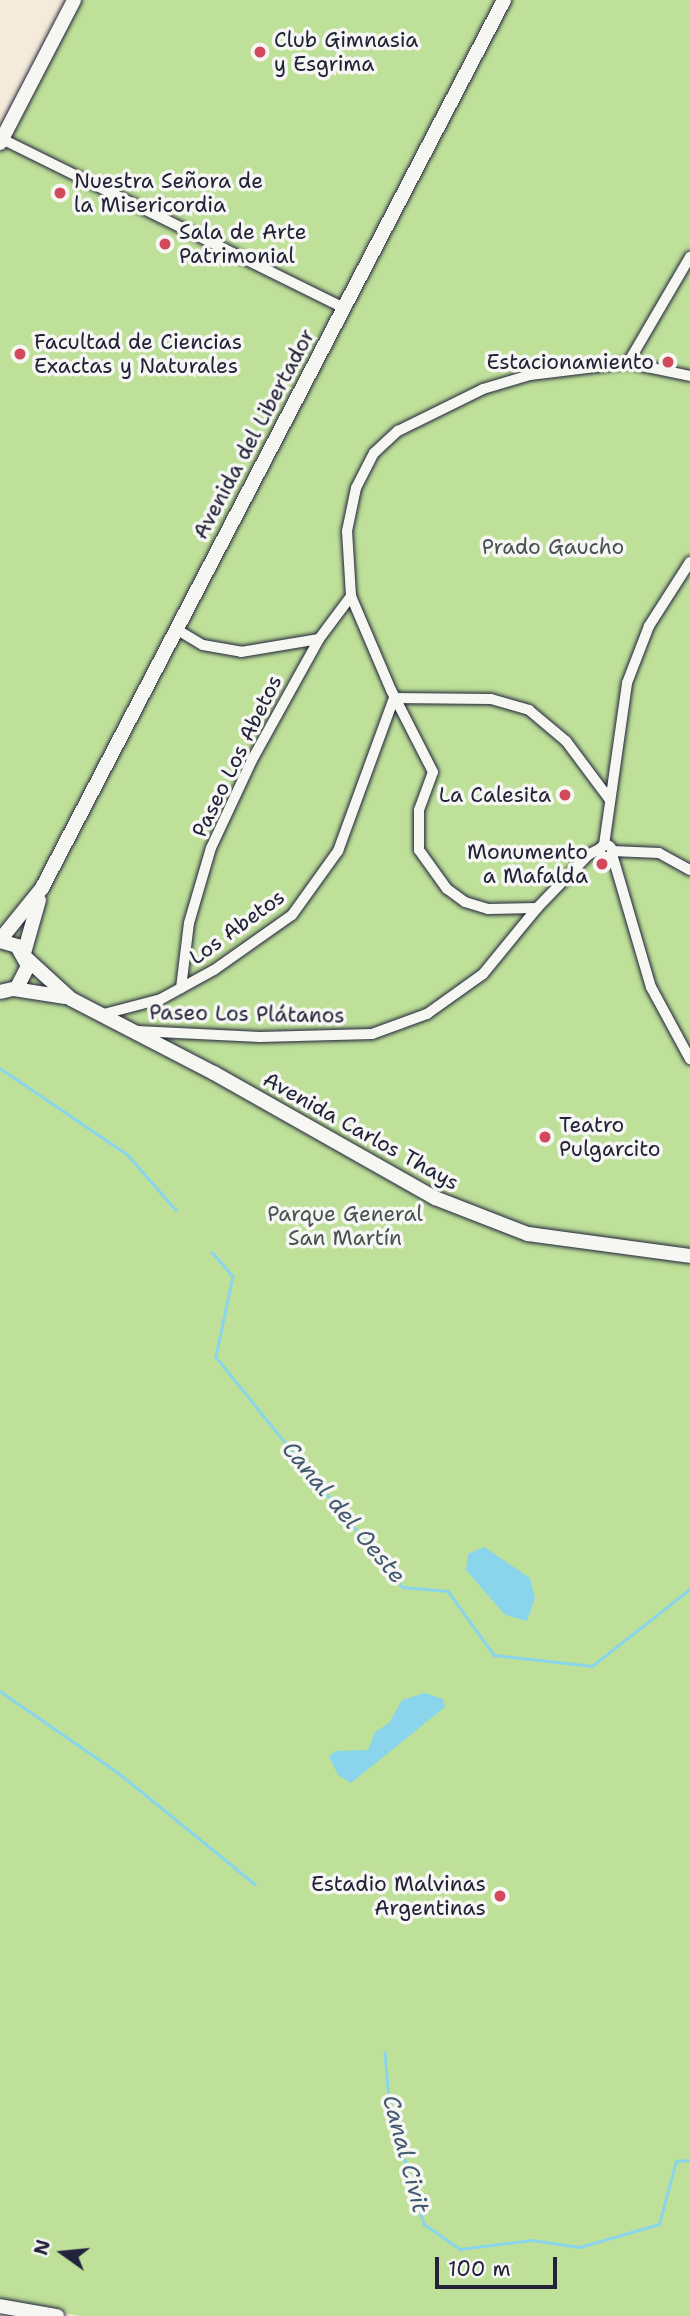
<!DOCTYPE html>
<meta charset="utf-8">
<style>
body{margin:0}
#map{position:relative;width:690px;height:2316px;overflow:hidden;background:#f5ebda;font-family:"Shantell Sans",sans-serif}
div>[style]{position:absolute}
.green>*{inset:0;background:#bee099}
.water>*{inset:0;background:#8ad5eb}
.stream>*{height:2.5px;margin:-1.25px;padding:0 1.25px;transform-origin:1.25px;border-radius:1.25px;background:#8ad5eb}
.roads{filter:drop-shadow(0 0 2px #22223b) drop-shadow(0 0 2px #22223b)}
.street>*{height:10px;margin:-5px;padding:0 5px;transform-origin:5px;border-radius:5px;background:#f6f6f2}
.street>.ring{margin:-5px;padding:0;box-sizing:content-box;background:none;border:10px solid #f6f6f2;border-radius:50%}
.secondary>*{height:14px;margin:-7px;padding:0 7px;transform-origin:7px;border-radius:7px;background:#f6f6f2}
.primary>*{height:14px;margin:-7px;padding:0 7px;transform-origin:7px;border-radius:7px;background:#f6f6f2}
.dots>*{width:19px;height:19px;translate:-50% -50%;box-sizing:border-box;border:4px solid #f6f6f2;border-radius:50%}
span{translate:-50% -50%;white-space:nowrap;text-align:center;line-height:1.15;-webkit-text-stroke:7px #f6f6f2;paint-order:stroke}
.poi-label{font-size:21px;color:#22223b}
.left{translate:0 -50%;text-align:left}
.right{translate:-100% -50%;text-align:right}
.street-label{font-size:21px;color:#22223b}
.park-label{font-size:21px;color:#495252}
.water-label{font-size:23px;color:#415870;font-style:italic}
.north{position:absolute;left:28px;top:2218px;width:70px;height:70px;-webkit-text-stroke:5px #f6f6f2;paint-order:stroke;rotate:285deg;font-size:19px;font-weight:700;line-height:28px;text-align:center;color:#22223b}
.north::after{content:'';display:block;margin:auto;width:24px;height:32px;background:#22223b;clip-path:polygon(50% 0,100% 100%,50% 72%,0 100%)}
.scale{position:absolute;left:435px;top:2257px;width:122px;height:32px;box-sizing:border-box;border:4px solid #22223b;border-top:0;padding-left:9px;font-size:21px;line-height:24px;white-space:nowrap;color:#22223b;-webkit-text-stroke:5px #f6f6f2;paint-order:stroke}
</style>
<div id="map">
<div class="green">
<i style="clip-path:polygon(79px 0,690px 0,690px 2316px,79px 2316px,0 2300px,0 152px)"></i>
</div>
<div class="water">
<i style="clip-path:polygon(484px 1547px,530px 1578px,535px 1598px,527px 1621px,505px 1615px,466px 1570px,468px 1554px)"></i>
<i style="clip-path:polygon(425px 1693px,443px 1699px,445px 1707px,351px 1783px,338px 1775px,329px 1757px,335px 1751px,368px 1750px,375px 1732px,389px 1723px,402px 1700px)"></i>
</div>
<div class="stream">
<i style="left:0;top:1068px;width:155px;rotate:34.2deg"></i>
<i style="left:128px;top:1155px;width:73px;rotate:48.9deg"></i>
<i style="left:212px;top:1252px;width:32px;rotate:49deg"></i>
<i style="left:233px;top:1276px;width:83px;rotate:101.9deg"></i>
<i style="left:216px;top:1357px;width:296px;rotate:51deg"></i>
<i style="left:402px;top:1587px;width:46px;rotate:5deg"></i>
<i style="left:448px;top:1591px;width:79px;rotate:54.3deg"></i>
<i style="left:494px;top:1655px;width:99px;rotate:6.4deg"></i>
<i style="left:592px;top:1666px;width:125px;rotate:-38.2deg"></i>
<i style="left:0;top:1691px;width:146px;rotate:34.7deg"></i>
<i style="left:120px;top:1774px;width:174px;rotate:39.2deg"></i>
<i style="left:385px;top:2052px;width:58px;rotate:85.1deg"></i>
<i style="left:390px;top:2110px;width:119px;rotate:73.4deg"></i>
<i style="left:424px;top:2224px;width:44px;rotate:34.8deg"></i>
<i style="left:460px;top:2249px;width:73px;rotate:-7.1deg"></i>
<i style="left:532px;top:2240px;width:49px;rotate:8.3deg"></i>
<i style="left:580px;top:2247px;width:82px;rotate:-16.2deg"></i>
<i style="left:659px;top:2224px;width:65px;rotate:-74.9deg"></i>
<i style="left:676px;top:2161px;width:14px;rotate:-4deg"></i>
</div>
<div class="roads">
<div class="street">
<i style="left:2px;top:139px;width:381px;rotate:26.3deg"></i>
<i style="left:628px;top:363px;width:123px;rotate:-59.7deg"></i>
<i style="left:176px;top:629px;width:31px;rotate:31deg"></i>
<i style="left:203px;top:645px;width:39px;rotate:10deg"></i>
<i style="left:241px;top:652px;width:79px;rotate:-9.5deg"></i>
<i style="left:394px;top:698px;width:97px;rotate:0.6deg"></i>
<i style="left:491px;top:699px;width:40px;rotate:16deg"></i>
<i style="left:529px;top:710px;width:48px;rotate:40deg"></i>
<i style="left:566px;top:741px;width:74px;rotate:53.3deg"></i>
<i class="ring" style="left:600px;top:845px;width:2px;height:2px"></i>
<i style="left:604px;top:845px;width:164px;rotate:-81.9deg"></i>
<i style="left:627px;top:683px;width:61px;rotate:-68.9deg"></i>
<i style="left:649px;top:626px;width:76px;rotate:-57.4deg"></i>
<i style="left:612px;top:851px;width:47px;rotate:2.4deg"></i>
<i style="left:659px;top:853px;width:35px;rotate:29deg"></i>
<i style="left:612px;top:854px;width:139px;rotate:73.7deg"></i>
<i style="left:651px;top:987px;width:82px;rotate:61.6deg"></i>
<i style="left:537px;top:908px;width:49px;rotate:178.8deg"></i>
<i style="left:488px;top:909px;width:24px;rotate:-163deg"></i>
<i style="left:465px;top:902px;width:22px;rotate:-144deg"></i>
<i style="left:447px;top:889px;width:48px;rotate:-125.7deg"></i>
<i style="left:419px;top:850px;width:40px;rotate:-90deg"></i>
<i style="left:419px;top:810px;width:40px;rotate:-69.8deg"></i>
<i style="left:433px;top:772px;width:92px;rotate:-117.1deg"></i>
<i style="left:391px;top:690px;width:102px;rotate:-113.1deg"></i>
<i style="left:351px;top:596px;width:65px;rotate:-93.5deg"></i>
<i style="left:347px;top:531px;width:44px;rotate:-78.2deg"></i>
<i style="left:356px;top:488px;width:39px;rotate:-63deg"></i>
<i style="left:374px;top:453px;width:33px;rotate:-43deg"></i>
<i style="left:398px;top:431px;width:95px;rotate:-26.3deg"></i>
<i style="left:483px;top:389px;width:49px;rotate:-16.6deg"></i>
<i style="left:530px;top:375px;width:99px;rotate:-7deg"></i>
<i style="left:628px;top:363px;width:63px;rotate:11.8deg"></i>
<i style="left:181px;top:988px;width:65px;rotate:-83deg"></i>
<i style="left:189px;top:923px;width:78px;rotate:-73.7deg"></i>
<i style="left:211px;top:848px;width:97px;rotate:-65deg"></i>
<i style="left:252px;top:760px;width:138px;rotate:-61deg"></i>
<i style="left:319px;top:639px;width:54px;rotate:-53.3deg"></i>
<i style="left:100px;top:1015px;width:63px;rotate:-14.7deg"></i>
<i style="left:161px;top:999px;width:60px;rotate:-28.7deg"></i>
<i style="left:214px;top:970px;width:95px;rotate:-35.2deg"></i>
<i style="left:292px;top:915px;width:79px;rotate:-54.3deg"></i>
<i style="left:338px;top:851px;width:163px;rotate:-69.9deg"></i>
<i style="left:137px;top:1031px;width:123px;rotate:2.8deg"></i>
<i style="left:260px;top:1037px;width:112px;rotate:-1.5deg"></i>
<i style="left:372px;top:1034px;width:59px;rotate:-20deg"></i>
<i style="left:427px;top:1014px;width:69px;rotate:-35.5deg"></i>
<i style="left:483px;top:974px;width:85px;rotate:-50.7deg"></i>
<i style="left:537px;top:908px;width:74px;rotate:-46.1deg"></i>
<i style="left:588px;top:855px;width:15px;rotate:-28deg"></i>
</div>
<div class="secondary">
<i style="left:0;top:143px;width:161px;rotate:-62.6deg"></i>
<i style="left:26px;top:958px;width:61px;rotate:42.3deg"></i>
<i style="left:71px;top:999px;width:161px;rotate:27.4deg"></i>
<i style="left:214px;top:1073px;width:254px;rotate:29.5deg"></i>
<i style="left:435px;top:1198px;width:100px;rotate:21.2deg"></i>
<i style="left:528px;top:1234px;width:163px;rotate:7.7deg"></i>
<i style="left:14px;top:989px;width:52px;rotate:8.9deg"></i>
</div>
<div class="primary">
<i style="left:0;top:940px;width:67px;rotate:-51.1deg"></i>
<i style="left:42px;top:888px;width:1001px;rotate:-62.51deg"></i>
<i style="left:0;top:941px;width:18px;rotate:16deg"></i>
<i style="left:17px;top:946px;width:23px;rotate:61deg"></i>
<i style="left:28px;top:966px;width:25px;rotate:117deg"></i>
<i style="left:17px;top:988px;width:17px;rotate:167deg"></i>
<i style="left:24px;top:953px;width:55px;rotate:-74.2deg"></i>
<i style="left:0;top:2306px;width:58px;rotate:10deg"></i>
</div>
</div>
<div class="dots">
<i style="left:260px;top:52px;background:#d1495b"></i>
<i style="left:60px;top:193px;background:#d1495b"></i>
<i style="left:165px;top:244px;background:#d1495b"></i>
<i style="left:20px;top:354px;background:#d1495b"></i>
<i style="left:668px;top:362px;background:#d1495b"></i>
<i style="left:565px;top:795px;background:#d1495b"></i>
<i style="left:602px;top:864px;background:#d1495b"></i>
<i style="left:545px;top:1137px;background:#d1495b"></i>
<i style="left:500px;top:1896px;background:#d1495b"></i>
</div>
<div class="poi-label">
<span class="left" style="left:274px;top:52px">Club Gimnasia<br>y Esgrima</span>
<span class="left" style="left:74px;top:193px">Nuestra Señora de<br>la Misericordia</span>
<span class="left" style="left:179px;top:244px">Sala de Arte<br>Patrimonial</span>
<span class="left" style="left:34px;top:354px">Facultad de Ciencias<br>Exactas y Naturales</span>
<span class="right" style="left:654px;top:362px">Estacionamiento</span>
<span class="right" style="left:551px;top:795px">La Calesita</span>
<span class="right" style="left:588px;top:864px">Monumento<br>a Mafalda</span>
<span class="left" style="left:559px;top:1137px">Teatro<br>Pulgarcito</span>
<span class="right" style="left:486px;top:1896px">Estadio Malvinas<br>Argentinas</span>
</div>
<div class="street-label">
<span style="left:254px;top:434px;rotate:-62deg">Avenida del Libertador</span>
<span style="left:237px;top:756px;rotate:-64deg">Paseo Los Abetos</span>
<span style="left:237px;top:927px;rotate:-36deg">Los Abetos</span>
<span style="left:247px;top:1014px;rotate:1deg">Paseo Los Plátanos</span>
<span style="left:361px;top:1131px;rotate:29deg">Avenida Carlos Thays</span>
</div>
<div class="park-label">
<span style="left:553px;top:547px">Prado Gaucho</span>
<span style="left:345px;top:1226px">Parque General<br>San Martín</span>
</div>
<div class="water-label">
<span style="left:344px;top:1512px;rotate:50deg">Canal del Oeste</span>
<span style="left:406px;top:2154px;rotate:75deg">Canal Civit</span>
</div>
<div class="north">N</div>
<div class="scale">100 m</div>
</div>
